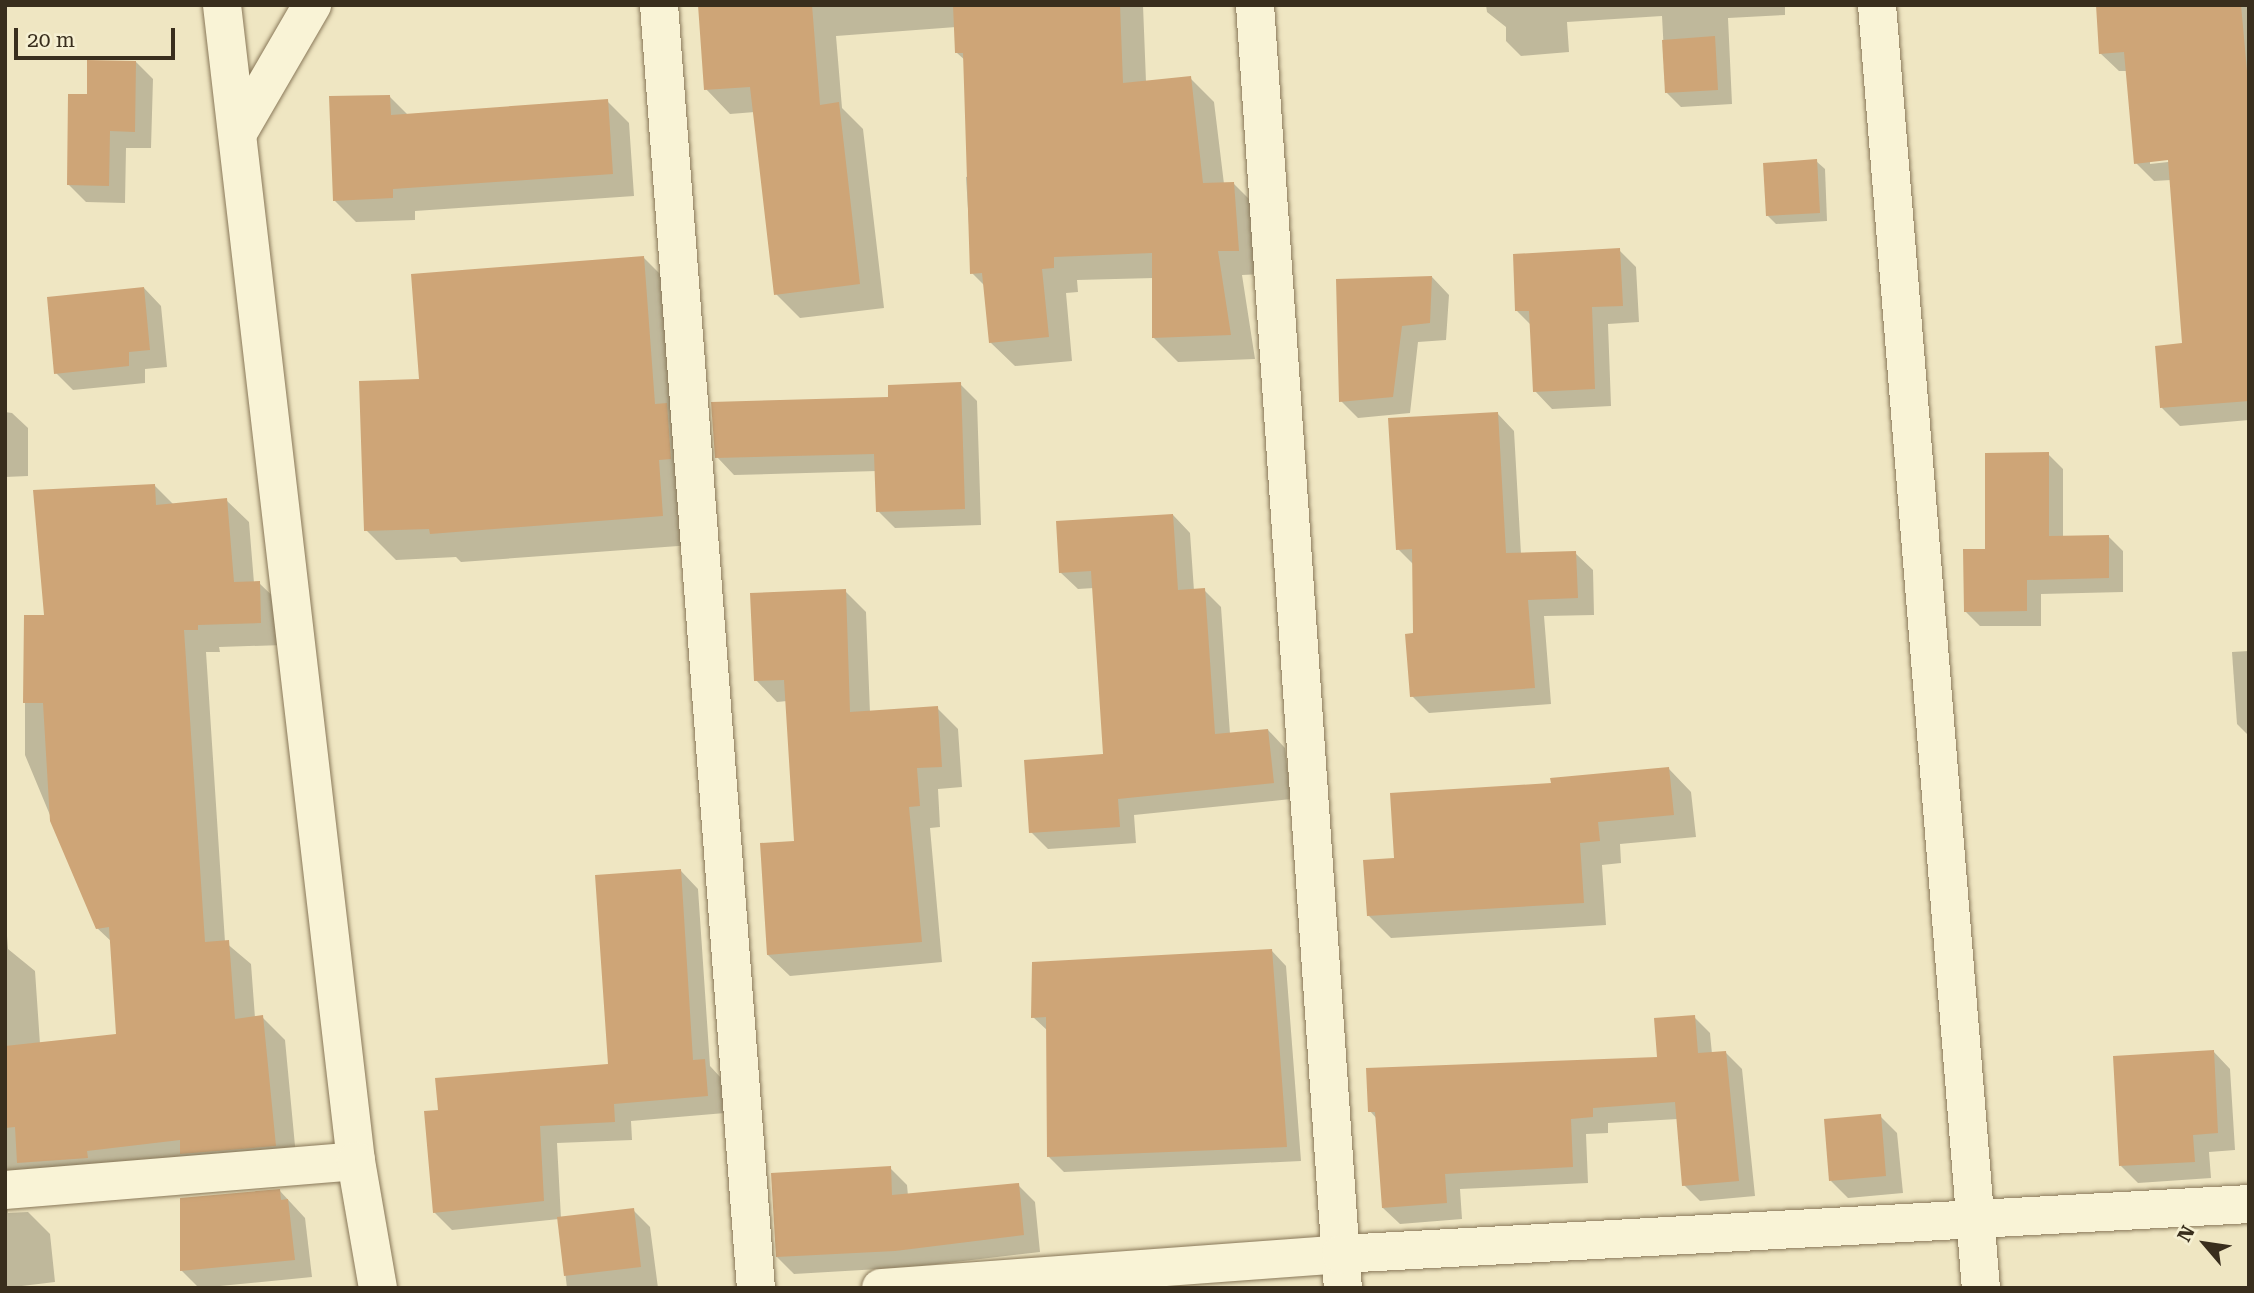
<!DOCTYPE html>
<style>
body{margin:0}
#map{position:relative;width:2254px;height:1293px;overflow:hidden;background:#efe6c2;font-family:"Roboto Serif",serif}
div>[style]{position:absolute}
.shadow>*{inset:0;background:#0003}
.building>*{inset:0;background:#cea577}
.roads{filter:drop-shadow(0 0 2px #897859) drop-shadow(0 0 2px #897859)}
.street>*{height:38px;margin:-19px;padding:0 19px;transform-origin:19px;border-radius:19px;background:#f9f3d6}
.secondary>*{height:38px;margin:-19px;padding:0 19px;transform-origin:19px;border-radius:19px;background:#f9f3d6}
span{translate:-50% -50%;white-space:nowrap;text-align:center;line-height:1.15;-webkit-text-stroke:6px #f6f0d2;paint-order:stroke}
.frame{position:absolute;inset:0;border:7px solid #392e1d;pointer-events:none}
.north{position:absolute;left:2170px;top:1209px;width:70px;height:70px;-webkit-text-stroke:5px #f6f0d2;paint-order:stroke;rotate:299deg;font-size:19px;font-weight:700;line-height:28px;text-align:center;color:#392e1d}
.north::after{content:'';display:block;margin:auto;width:24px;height:32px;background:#392e1d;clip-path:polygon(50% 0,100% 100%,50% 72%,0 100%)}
.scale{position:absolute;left:14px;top:28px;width:161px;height:32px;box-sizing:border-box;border:4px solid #392e1d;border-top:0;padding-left:9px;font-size:21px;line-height:24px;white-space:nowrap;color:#392e1d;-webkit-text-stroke:5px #f6f0d2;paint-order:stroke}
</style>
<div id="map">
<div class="shadow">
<i style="clip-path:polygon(700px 5px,1143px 5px,1146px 82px,1190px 78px,1214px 102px,1224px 184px,1234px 184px,1258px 208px,1263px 274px,1242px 275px,1255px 359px,1178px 362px,1154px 338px,1154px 278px,1077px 280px,1078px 292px,1066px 293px,1072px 361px,1015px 366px,990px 342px,985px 286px,972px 273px,966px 177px,972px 176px,966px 61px,957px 53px,956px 27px,836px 36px,842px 108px,863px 129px,884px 308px,800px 318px,776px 294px,755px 112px,730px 114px,706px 89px)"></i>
<i style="clip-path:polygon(1486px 5px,1785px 5px,1785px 15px,1728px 18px,1732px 104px,1681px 107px,1666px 92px,1662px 16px,1567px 22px,1569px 52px,1521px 56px,1506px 41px,1506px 27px,1487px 12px)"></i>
<i style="clip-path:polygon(evenodd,2098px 5px,2249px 5px,2249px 420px,2180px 426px,2162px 408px,2183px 345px,2171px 180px,2154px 181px,2136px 163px,2127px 71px,2119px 71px,2100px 53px,2098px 5px,2176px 158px,2177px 161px,2150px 164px,2150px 160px,2176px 158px)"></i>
<i style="clip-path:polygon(136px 62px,153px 79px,151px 148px,126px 148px,125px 203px,86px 202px,69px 185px,89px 96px)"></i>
<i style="clip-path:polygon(389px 96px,408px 115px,607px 101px,629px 123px,634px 196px,415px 211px,415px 220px,356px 222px,334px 200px)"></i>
<i style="clip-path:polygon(1816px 161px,1825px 169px,1827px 221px,1776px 224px,1767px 215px)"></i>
<i style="clip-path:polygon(1619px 250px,1636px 267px,1639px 322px,1608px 324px,1611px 406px,1552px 409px,1535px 391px,1531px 325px,1517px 311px)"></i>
<i style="clip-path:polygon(644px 258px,673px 287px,692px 545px,461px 562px,456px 557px,396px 560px,366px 530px,420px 381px)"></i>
<i style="clip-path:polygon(1432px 277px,1449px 295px,1446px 340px,1418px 342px,1410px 413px,1358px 418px,1341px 401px)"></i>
<i style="clip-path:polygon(144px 288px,161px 306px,167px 367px,145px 369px,145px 383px,73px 390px,56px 373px)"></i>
<i style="clip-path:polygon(960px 384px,977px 401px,981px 525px,895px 528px,878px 511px,877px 471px,734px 475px,717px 457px,890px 399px)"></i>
<i style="clip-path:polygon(5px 412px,12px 413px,28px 428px,28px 476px,5px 477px)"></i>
<i style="clip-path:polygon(1497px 413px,1514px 431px,1521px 554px,1575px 553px,1593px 570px,1594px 615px,1544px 616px,1551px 704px,1429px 713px,1412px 696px,1414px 565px,1398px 549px)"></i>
<i style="clip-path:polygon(2048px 454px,2063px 469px,2063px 537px,2108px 536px,2123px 551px,2123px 592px,2041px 594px,2041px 626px,1980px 626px,1965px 611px,1986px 551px)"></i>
<i style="clip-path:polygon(154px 485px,174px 505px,226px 500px,249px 522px,254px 583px,259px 583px,282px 605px,283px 645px,219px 647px,220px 652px,206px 652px,225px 942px,251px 964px,255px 1018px,262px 1017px,285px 1040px,297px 1167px,7px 1204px,8px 1213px,28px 1212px,50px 1234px,55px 1282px,5px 1288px,5px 909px,8px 949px,35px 971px,40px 1044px,118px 1035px,112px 942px,97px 928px,25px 755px,25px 617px,46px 616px)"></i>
<i style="clip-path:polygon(1173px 515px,1190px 533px,1194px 591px,1204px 590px,1221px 607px,1230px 734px,1268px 730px,1285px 748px,1291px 799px,1134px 815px,1136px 843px,1048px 849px,1031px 832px,1105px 756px,1094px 588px,1078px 589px,1060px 572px)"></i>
<i style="clip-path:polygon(845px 591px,866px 612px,870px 713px,937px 708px,958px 729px,962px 787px,938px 789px,940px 827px,930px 828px,942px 962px,790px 976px,768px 955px,796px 842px,787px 701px,777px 702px,756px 680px)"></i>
<i style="clip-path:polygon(2249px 651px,2249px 736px,2237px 724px,2232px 652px)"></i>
<i style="clip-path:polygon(1669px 769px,1691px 792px,1696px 837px,1620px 844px,1621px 863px,1602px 865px,1606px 925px,1391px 938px,1368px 915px,1553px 785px)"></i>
<i style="clip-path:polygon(681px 871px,698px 889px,710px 1066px,722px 1079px,725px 1113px,631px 1121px,632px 1140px,557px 1143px,561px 1219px,633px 1210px,650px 1227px,658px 1288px,567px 1288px,559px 1219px,452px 1230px,434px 1212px,440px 1112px,610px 1065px)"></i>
<i style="clip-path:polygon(1271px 950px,1286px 966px,1301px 1161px,1064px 1172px,1049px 1157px,1048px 1031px,1033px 1017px)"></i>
<i style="clip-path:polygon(1694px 1017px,1710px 1033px,1712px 1054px,1726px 1053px,1742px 1069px,1755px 1196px,1700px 1201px,1684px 1185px,1678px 1119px,1608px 1123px,1608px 1133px,1586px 1134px,1588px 1183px,1460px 1189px,1462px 1219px,1400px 1224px,1383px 1208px,1377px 1119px,1370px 1111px,1659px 1059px)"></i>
<i style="clip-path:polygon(2213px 1051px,2230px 1069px,2235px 1150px,2209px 1152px,2211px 1178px,2138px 1183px,2121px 1166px)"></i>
<i style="clip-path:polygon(1880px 1116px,1897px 1133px,1903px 1193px,1848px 1198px,1831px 1181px)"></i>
<i style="clip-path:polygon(890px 1168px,907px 1185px,908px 1196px,1018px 1185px,1035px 1202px,1040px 1252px,913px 1267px,794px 1274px,777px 1257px)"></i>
<i style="clip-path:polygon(280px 1191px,305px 1218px,312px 1277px,199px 1288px,181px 1270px)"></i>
</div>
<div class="building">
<i style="clip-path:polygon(698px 5px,812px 5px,820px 105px,839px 102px,860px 284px,774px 295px,750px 87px,704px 90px)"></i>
<i style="clip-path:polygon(953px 5px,1120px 5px,1123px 83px,1191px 76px,1203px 183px,1234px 182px,1239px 251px,1218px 251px,1231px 335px,1152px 338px,1152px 253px,1054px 257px,1054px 268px,1042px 269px,1049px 337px,989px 343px,982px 273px,970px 274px,963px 53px,955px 53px)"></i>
<i style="clip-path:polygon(2096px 5px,2241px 5px,2249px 93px,2249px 401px,2160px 408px,2155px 346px,2182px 343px,2168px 160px,2134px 164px,2124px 52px,2099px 54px)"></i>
<i style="clip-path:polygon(1715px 36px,1718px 90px,1665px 93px,1662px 40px)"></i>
<i style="clip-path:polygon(87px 60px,136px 61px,135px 132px,110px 131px,109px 186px,67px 185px,68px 94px,87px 94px)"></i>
<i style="clip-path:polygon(390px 95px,391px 115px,608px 99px,613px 174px,393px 189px,393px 198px,333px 201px,329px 96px)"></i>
<i style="clip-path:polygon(1817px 159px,1820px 213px,1766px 216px,1763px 163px)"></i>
<i style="clip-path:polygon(1620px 248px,1623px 306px,1592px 307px,1595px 389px,1533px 392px,1529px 311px,1515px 311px,1513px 254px)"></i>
<i style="clip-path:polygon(644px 256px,655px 404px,667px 403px,671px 459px,659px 460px,663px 516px,430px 534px,429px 529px,364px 531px,359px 381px,419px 379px,411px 274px)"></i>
<i style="clip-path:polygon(1432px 276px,1430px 323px,1402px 326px,1393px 397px,1339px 402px,1336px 279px)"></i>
<i style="clip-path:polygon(144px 287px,150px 350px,129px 352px,129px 366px,54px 374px,47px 297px)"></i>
<i style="clip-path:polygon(961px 382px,965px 509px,876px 512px,874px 454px,715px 458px,711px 402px,888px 397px,888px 385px)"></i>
<i style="clip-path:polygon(1498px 412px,1506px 553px,1576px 551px,1578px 598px,1528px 600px,1535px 688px,1410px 697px,1405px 634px,1413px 633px,1412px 549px,1396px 550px,1388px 418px)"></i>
<i style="clip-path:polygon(2049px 452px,2049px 536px,2109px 535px,2109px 578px,2027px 580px,2027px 611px,1964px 612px,1963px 549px,1985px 549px,1985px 453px)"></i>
<i style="clip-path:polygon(155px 484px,156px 505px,227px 498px,234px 582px,260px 581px,261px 623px,198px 625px,198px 630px,184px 630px,205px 942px,229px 940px,235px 1019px,263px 1015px,276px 1146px,180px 1154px,180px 1140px,87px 1151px,88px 1158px,17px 1163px,15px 1127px,5px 1128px,5px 1046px,116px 1034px,109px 927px,96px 929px,50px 821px,43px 703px,23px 703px,24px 615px,44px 615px,33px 490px)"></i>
<i style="clip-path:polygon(1173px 514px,1178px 590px,1205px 588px,1215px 734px,1268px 729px,1274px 783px,1118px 799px,1120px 827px,1029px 833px,1024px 760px,1103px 754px,1091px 571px,1059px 573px,1056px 521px)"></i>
<i style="clip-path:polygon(846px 589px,850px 712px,938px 706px,942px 767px,917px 768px,920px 806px,909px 807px,922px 942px,767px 955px,760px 843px,794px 841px,784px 680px,754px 681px,750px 593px)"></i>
<i style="clip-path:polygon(1669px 767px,1674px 815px,1598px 822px,1600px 841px,1580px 843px,1584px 903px,1367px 916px,1363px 860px,1394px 858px,1390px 793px,1551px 783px,1550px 778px)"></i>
<i style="clip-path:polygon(681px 869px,693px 1060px,705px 1059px,708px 1096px,614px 1104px,615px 1122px,540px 1126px,544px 1201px,433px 1213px,424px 1111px,438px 1110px,435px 1078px,608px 1064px,595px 875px)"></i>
<i style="clip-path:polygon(1272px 949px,1287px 1147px,1047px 1157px,1046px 1017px,1031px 1018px,1032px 962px)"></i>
<i style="clip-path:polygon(1695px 1015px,1698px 1053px,1726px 1051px,1739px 1181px,1682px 1186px,1675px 1102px,1593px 1108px,1593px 1117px,1571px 1119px,1573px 1167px,1445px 1174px,1447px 1203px,1382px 1208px,1375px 1112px,1368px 1112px,1366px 1068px,1657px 1057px,1654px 1018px)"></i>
<i style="clip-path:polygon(2214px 1050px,2218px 1133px,2193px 1135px,2195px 1162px,2119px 1166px,2113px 1056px)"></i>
<i style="clip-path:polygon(1881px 1114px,1886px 1176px,1829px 1181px,1824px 1119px)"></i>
<i style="clip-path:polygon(891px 1166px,892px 1195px,1019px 1183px,1024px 1235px,895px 1251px,776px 1257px,771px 1173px)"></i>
<i style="clip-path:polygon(280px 1189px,281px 1200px,288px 1199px,295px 1260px,180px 1271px,180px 1198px)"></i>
<i style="clip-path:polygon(634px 1208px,641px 1267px,564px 1276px,557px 1217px)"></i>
</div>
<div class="roads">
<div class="street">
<i style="left:659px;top:5px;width:1287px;rotate:85.68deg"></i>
<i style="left:1255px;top:5px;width:1286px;rotate:86.08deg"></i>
<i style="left:1877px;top:5px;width:1287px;rotate:85.37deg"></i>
<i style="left:5px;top:1190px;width:352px;rotate:-4.7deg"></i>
<i style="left:881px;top:1288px;width:461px;rotate:-4.2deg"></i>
<i style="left:1341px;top:1254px;width:909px;rotate:-3.15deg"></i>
</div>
<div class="secondary">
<i style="left:222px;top:5px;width:1164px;rotate:83.39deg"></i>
<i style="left:356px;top:1161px;width:129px;rotate:80.2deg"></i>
<i style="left:239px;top:131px;width:146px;rotate:-59.9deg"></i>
</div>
</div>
<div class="frame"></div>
<div class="north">N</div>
<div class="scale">20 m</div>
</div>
